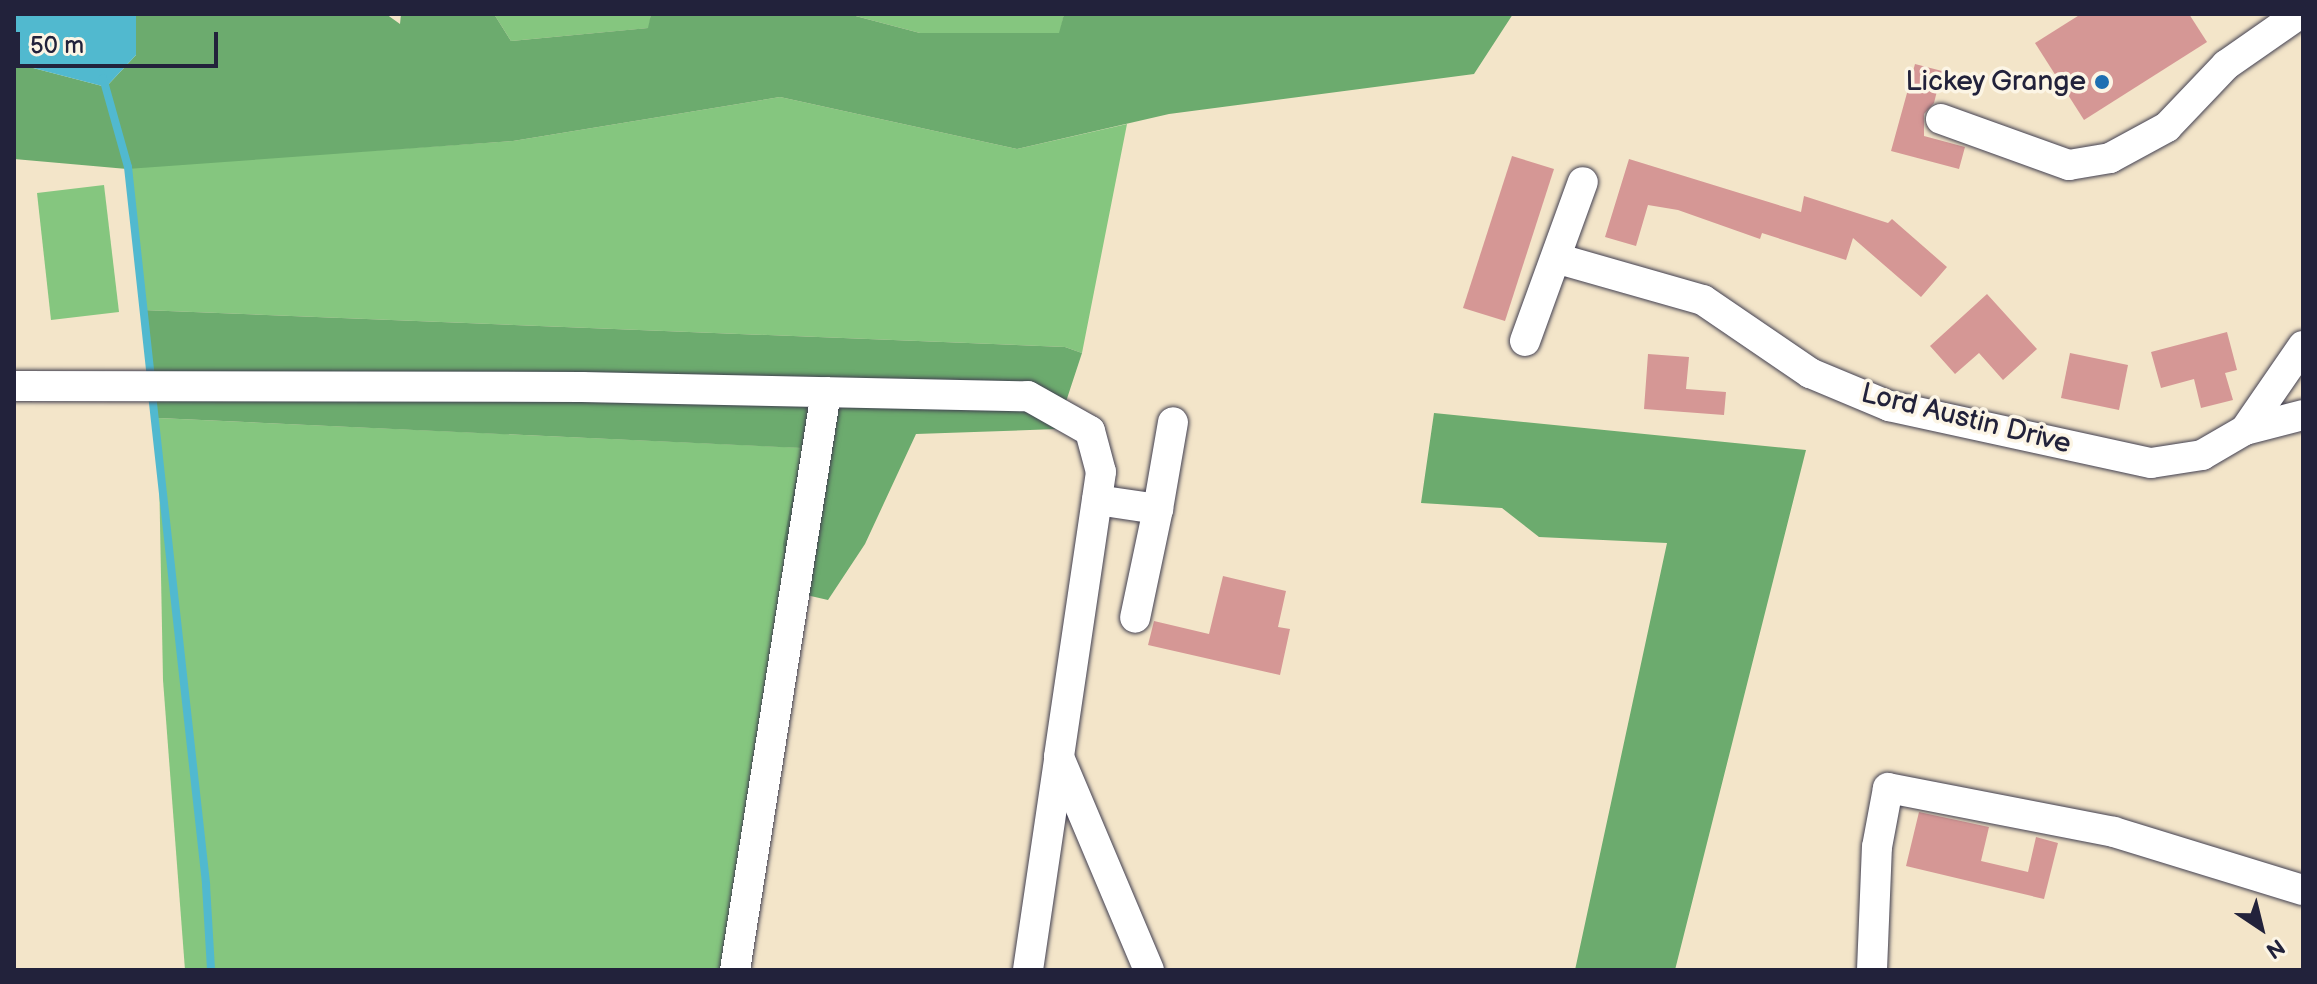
<!DOCTYPE html>
<style>
body{margin:0}
#map{position:relative;width:2317px;height:984px;overflow:hidden;background:#f3e5c9;font-family:"Balsamiq Sans",sans-serif}
div>[style]{position:absolute}
.green>*{inset:0;background:#85c67f}
.forest>*{inset:0;background:#6cab6e}
.water>*{inset:0;background:#51b9cf}
.stream>*{height:8px;margin:-4px;padding:0 4px;transform-origin:4px;border-radius:4px;background:#51b9cf}
.building>*{inset:0;background:#d59795}
.roads{filter:drop-shadow(0 0 2px #413f50) drop-shadow(0 0 2px #413f50)}
.minor>*{height:30px;margin:-15px;padding:0 15px;transform-origin:15px;border-radius:15px;background:#fff}
.dots>*{width:22px;height:22px;translate:-50% -50%;box-sizing:border-box;border:4px solid #fcf5e5;border-radius:50%}
span{translate:-50% -50%;white-space:nowrap;text-align:center;line-height:1.15;-webkit-text-stroke:7px #fcf5e5;paint-order:stroke}
.poi-label{font-size:28px;color:#22223b}
.right{translate:-100% -50%;text-align:right}
.street-label{font-size:28px;color:#22223b}
.frame{position:absolute;inset:0;border:16px solid #22223b;pointer-events:none}
.north{position:absolute;left:2221px;top:888px;width:80px;height:80px;-webkit-text-stroke:6px #fcf5e5;paint-order:stroke;rotate:145deg;font-size:22px;font-weight:700;line-height:32px;text-align:center;color:#22223b}
.north::after{content:'';display:block;margin:auto;width:28px;height:36px;background:#22223b;clip-path:polygon(50% 0,100% 100%,50% 72%,0 100%)}
.scale{position:absolute;left:16px;top:32px;width:202px;height:36px;box-sizing:border-box;border:4px solid #22223b;border-top:0;padding-left:10px;font-size:24px;line-height:28px;white-space:nowrap;color:#22223b;-webkit-text-stroke:6px #fcf5e5;paint-order:stroke}
</style>
<div id="map">
<div class="green">
<i style="clip-path:polygon(494px 14px,651px 14px,649px 28px,511px 41px)"></i>
<i style="clip-path:polygon(848px 14px,1064px 14px,1060px 33px,920px 33px)"></i>
<i style="clip-path:polygon(780px 97px,1017px 149px,1127px 124px,1082px 353px,1065px 347px,143px 310px,128px 167px,513px 141px)"></i>
<i style="clip-path:polygon(104px 185px,119px 312px,51px 320px,37px 193px)"></i>
<i style="clip-path:polygon(158px 418px,828px 449px,740px 970px,185px 970px,163px 680px)"></i>
</div>
<div class="forest">
<i style="clip-path:polygon(136px 14px,386px 14px,400px 24px,401px 14px,494px 14px,511px 41px,648px 28px,651px 14px,848px 14px,920px 33px,1059px 33px,1064px 14px,1513px 14px,1474px 74px,1169px 114px,1017px 149px,780px 97px,513px 141px,127px 169px,14px 159px,14px 63px,106px 87px,136px 55px)"></i>
<i style="clip-path:polygon(143px 310px,1065px 347px,1082px 353px,1057px 429px,916px 434px,865px 544px,828px 600px,789px 591px,783px 544px,802px 448px,158px 418px)"></i>
<i style="clip-path:polygon(1434px 413px,1806px 450px,1675px 970px,1575px 970px,1667px 543px,1539px 537px,1502px 508px,1421px 503px)"></i>
</div>
<div class="water">
<i style="clip-path:polygon(14px 14px,136px 14px,136px 55px,106px 87px,14px 63px)"></i>
</div>
<div class="stream">
<i style="left:103px;top:78px;width:92px;rotate:74.3deg"></i>
<i style="left:128px;top:167px;width:214px;rotate:83.8deg"></i>
<i style="left:152px;top:394px;width:494px;rotate:83.7deg"></i>
<i style="left:206px;top:885px;width:85px;rotate:86.6deg"></i>
</div>
<div class="building">
<i style="clip-path:polygon(2081px 14px,2189px 14px,2207px 42px,2084px 120px,2035px 43px)"></i>
<i style="clip-path:polygon(1915px 64px,1942px 71px,1934px 103px,1924px 114px,1924px 136px,1965px 147px,1959px 169px,1891px 151px)"></i>
<i style="clip-path:polygon(1512px 156px,1554px 169px,1505px 321px,1463px 308px)"></i>
<i style="clip-path:polygon(1629px 159px,1801px 212px,1804px 196px,1888px 223px,1892px 219px,1947px 267px,1921px 297px,1853px 238px,1846px 260px,1762px 233px,1760px 239px,1678px 210px,1648px 205px,1636px 246px,1605px 237px)"></i>
<i style="clip-path:polygon(1987px 294px,2037px 349px,2003px 380px,1979px 353px,1955px 374px,1930px 346px)"></i>
<i style="clip-path:polygon(2227px 332px,2237px 370px,2225px 373px,2233px 400px,2201px 408px,2194px 379px,2161px 388px,2151px 352px)"></i>
<i style="clip-path:polygon(2070px 353px,2128px 365px,2119px 410px,2061px 398px)"></i>
<i style="clip-path:polygon(1648px 354px,1689px 357px,1686px 389px,1726px 392px,1724px 415px,1644px 409px)"></i>
<i style="clip-path:polygon(1223px 576px,1286px 591px,1278px 627px,1290px 629px,1280px 675px,1148px 645px,1154px 621px,1209px 634px)"></i>
<i style="clip-path:polygon(1919px 812px,1989px 827px,1981px 861px,2028px 872px,2036px 837px,2058px 843px,2044px 899px,1906px 866px)"></i>
</div>
<div class="roads">
<div class="minor">
<i style="left:1941px;top:119px;width:136px;rotate:19.8deg"></i>
<i style="left:2069px;top:165px;width:42px;rotate:-9.7deg"></i>
<i style="left:2110px;top:158px;width:65px;rotate:-28.5deg"></i>
<i style="left:2167px;top:127px;width:86px;rotate:-46.4deg"></i>
<i style="left:2226px;top:65px;width:89px;rotate:-34.9deg"></i>
<i style="left:1559px;top:259px;width:150px;rotate:15.9deg"></i>
<i style="left:1703px;top:300px;width:130px;rotate:34.3deg"></i>
<i style="left:1810px;top:373px;width:86px;rotate:22.7deg"></i>
<i style="left:1889px;top:406px;width:268px;rotate:12.3deg"></i>
<i style="left:2151px;top:463px;width:52px;rotate:-8.9deg"></i>
<i style="left:2202px;top:455px;width:50px;rotate:-30.2deg"></i>
<i style="left:2245px;top:430px;width:102px;rotate:-55.4deg"></i>
<i style="left:1525px;top:341px;width:169px;rotate:-70deg"></i>
<i style="left:14px;top:386px;width:568px;rotate:0.1deg"></i>
<i style="left:582px;top:387px;width:446px;rotate:1.2deg"></i>
<i style="left:1028px;top:396px;width:71px;rotate:29.4deg"></i>
<i style="left:1090px;top:431px;width:42px;rotate:75deg"></i>
<i style="left:1101px;top:472px;width:288px;rotate:98.4deg"></i>
<i style="left:1059px;top:757px;width:231px;rotate:67.1deg"></i>
<i style="left:2245px;top:430px;width:60px;rotate:-14.5deg"></i>
<i style="left:1097px;top:500px;width:62px;rotate:8.4deg"></i>
<i style="left:1158px;top:509px;width:111px;rotate:101.9deg"></i>
<i style="left:1158px;top:509px;width:88px;rotate:-80.2deg"></i>
<i style="left:735px;top:970px;width:585px;rotate:-81.05deg"></i>
<i style="left:1028px;top:970px;width:213px;rotate:-81.6deg"></i>
<i style="left:1872px;top:970px;width:123px;rotate:-87.7deg"></i>
<i style="left:1877px;top:847px;width:60px;rotate:-79.4deg"></i>
<i style="left:1888px;top:788px;width:230px;rotate:11deg"></i>
<i style="left:2114px;top:832px;width:198px;rotate:17.1deg"></i>
</div>
</div>
<div class="dots">
<i style="left:2102px;top:82px;background:#1f6fb2"></i>
</div>
<div class="poi-label">
<span class="right" style="left:2086px;top:82px">Lickey Grange</span>
</div>
<div class="street-label">
<span style="left:1966px;top:419px;rotate:14deg">Lord Austin Drive</span>
</div>
<div class="frame"></div>
<div class="north">N</div>
<div class="scale">50 m</div>
</div>
